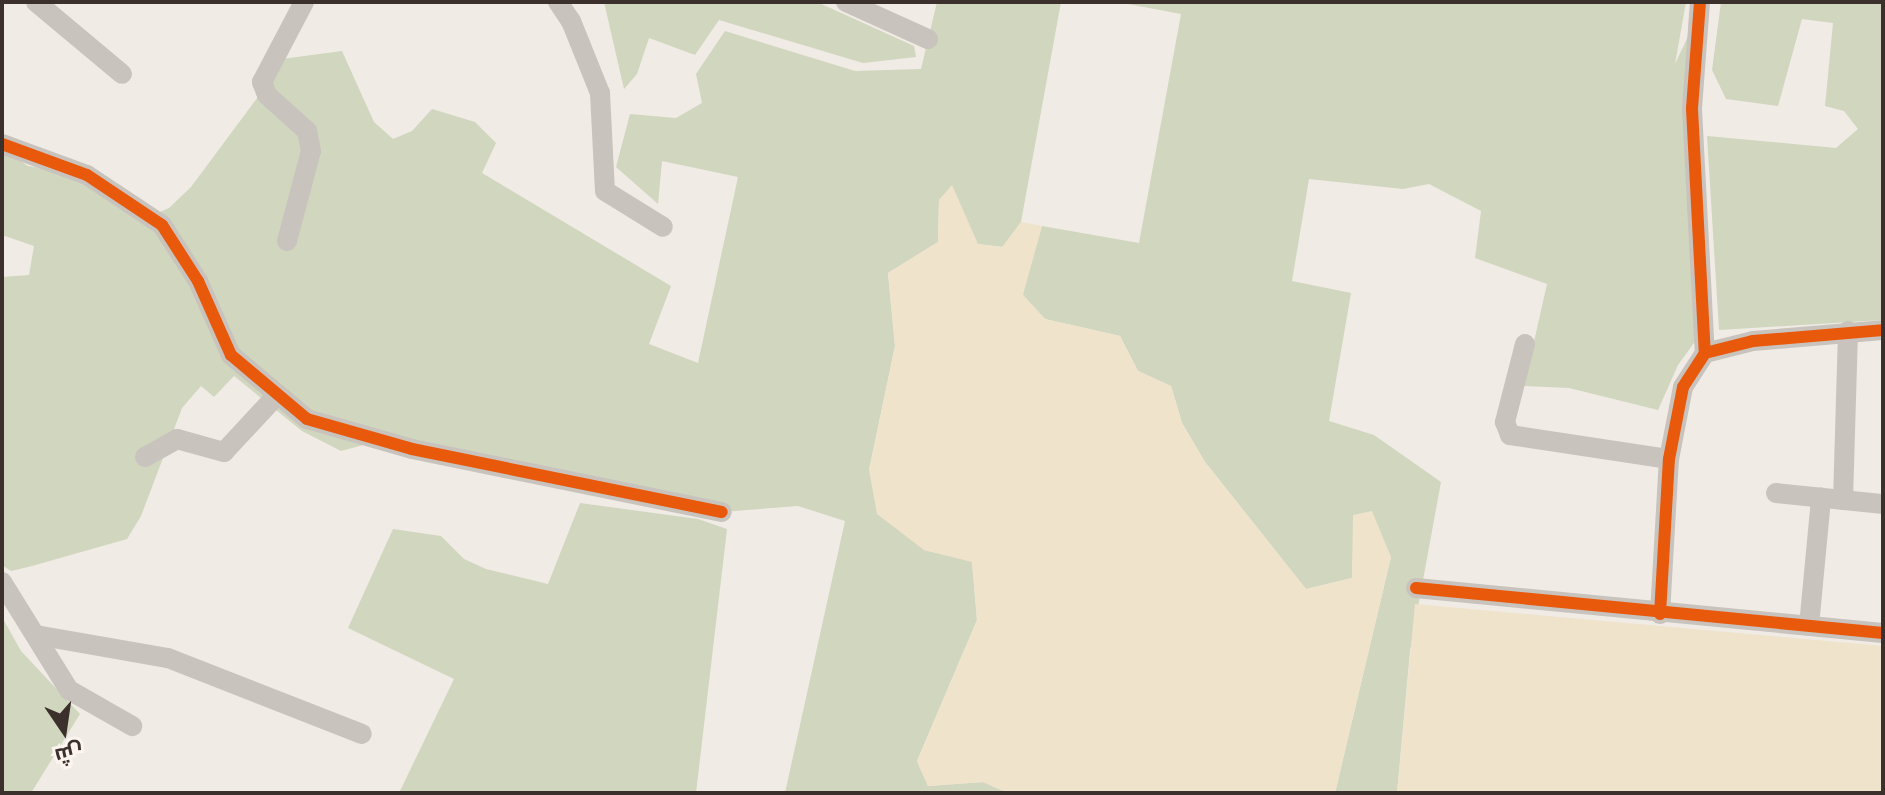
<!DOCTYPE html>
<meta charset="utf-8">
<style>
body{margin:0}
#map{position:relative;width:1885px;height:795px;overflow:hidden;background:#f0ebe5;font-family:"IBM Plex Sans",Cairo,sans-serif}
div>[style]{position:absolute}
.green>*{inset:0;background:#d1d6bf}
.sand>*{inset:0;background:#efe3cc}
.minor>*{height:20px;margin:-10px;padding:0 10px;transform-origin:10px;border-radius:10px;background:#c9c3be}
.cycleway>*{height:12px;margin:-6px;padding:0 6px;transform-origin:6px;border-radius:6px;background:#e8590c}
span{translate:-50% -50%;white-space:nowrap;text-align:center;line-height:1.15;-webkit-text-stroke:8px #fbf5ee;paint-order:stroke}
.frame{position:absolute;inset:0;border:4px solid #3b302b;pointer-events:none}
.north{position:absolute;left:24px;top:691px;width:80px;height:80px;-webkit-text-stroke:6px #fbf5ee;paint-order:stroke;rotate:167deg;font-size:22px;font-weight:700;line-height:32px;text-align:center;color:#3b302b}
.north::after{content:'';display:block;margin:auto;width:28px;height:36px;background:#3b302b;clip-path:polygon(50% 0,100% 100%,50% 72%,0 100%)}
</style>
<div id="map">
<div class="green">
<i style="clip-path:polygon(604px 2px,817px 2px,914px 46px,916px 57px,863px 63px,719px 20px,695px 55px,649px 38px,637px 74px,624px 89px)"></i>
<i style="clip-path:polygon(937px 2px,1061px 2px,1021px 222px,1003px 247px,977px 244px,952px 186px,939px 200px,938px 242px,888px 273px,895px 346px,869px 470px,924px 550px,972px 561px,977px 620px,917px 761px,928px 786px,983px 782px,1008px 793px,785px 793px,845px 521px,798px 506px,722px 512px,386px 439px,341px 451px,302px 431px,234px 376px,214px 397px,201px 386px,182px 408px,141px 516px,127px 539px,32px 566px,11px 571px,2px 565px,2px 277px,29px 275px,34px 246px,2px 235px,2px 149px,28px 166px,87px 175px,148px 217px,169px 208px,191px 187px,263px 90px,274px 60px,342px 51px,374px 122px,393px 139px,412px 131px,432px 109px,475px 122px,496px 143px,482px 173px,671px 286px,649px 344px,698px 363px,738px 177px,662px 161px,658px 204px,616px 167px,630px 114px,676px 118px,702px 103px,696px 74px,725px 31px,855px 71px,921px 69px)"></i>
<i style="clip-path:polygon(1117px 2px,1686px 2px,1675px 64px,1698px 15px,1704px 329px,1678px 365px,1658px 410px,1569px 388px,1524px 386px,1547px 284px,1475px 258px,1481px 211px,1429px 184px,1403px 189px,1309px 179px,1292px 281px,1351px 293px,1329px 421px,1374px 435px,1441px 482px,1410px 651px,1397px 793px,1335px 793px,1391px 557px,1354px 515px,1352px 578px,1306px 589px,1205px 462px,1182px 423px,1171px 386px,1138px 371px,1120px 336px,1045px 319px,1022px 294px,1042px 226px,1139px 243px,1181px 14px)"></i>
<i style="clip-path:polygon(1721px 2px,1883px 2px,1883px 320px,1719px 330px,1707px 136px,1836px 148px,1858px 129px,1844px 111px,1825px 106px,1833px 23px,1802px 19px,1778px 106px,1726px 99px,1712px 70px)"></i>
<i style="clip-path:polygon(580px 503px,698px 519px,727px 529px,696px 793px,399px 793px,454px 679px,348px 628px,393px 529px,441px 536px,464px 559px,486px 569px,548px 584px)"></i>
<i style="clip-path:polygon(2px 617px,21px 651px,80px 714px,31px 793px,2px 793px)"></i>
</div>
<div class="sand">
<i style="clip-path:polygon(952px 185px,978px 244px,1002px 247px,1021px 222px,1042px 226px,1023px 295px,1045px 319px,1120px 336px,1138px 371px,1171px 386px,1182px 423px,1205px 462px,1306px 589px,1352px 578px,1353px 515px,1372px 511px,1391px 557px,1335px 793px,1008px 793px,983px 782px,928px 786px,917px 761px,977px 620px,972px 562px,924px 550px,877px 514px,869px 470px,895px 346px,888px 273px,938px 242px,939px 200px)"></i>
<i style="clip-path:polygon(1415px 604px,1883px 646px,1883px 793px,1397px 793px)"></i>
</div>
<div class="minor">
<i style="left:36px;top:2px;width:112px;rotate:39.9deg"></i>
<i style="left:558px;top:2px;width:23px;rotate:56deg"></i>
<i style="left:571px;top:21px;width:78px;rotate:68.1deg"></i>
<i style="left:600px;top:93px;width:98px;rotate:87.1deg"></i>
<i style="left:605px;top:191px;width:68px;rotate:31.8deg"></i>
<i style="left:846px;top:2px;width:90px;rotate:24.3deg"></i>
<i style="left:1700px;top:2px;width:107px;rotate:94.3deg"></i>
<i style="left:1692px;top:109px;width:244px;rotate:87deg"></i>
<i style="left:2px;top:144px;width:90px;rotate:20deg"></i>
<i style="left:87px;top:175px;width:90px;rotate:33.7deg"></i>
<i style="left:162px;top:225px;width:67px;rotate:57.3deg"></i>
<i style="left:198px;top:281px;width:81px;rotate:66deg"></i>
<i style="left:231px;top:355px;width:99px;rotate:40.1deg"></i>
<i style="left:307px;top:419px;width:109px;rotate:15.9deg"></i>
<i style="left:412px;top:449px;width:316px;rotate:11.5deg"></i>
<i style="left:287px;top:241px;width:93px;rotate:-75.1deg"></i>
<i style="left:311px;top:151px;width:20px;rotate:-101deg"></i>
<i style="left:307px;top:131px;width:54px;rotate:-138deg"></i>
<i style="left:267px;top:95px;width:14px;rotate:-111deg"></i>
<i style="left:262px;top:82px;width:90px;rotate:-62.3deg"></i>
<i style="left:1525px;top:344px;width:81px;rotate:104.4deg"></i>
<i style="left:1505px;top:422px;width:14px;rotate:69deg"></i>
<i style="left:1510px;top:435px;width:161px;rotate:8.6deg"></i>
<i style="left:145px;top:457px;width:37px;rotate:-29deg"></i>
<i style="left:177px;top:439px;width:49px;rotate:15.5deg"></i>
<i style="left:224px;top:452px;width:78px;rotate:-47.1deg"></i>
<i style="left:1776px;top:493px;width:108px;rotate:5.9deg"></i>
<i style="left:1843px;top:500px;width:169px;rotate:-88.3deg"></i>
<i style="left:2px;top:582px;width:127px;rotate:58.2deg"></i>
<i style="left:69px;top:690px;width:73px;rotate:29.7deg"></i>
<i style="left:1416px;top:588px;width:469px;rotate:5.5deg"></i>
<i style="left:1660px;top:614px;width:155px;rotate:-86.7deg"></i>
<i style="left:1669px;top:459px;width:73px;rotate:-79deg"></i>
<i style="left:1683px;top:387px;width:40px;rotate:-57.1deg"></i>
<i style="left:1705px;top:353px;width:49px;rotate:-14deg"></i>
<i style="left:1753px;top:341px;width:130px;rotate:-4.8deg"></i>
<i style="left:1809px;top:626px;width:129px;rotate:-84.6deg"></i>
<i style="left:36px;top:635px;width:134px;rotate:9.9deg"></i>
<i style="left:168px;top:658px;width:208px;rotate:21.4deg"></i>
</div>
<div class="cycleway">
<i style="left:1700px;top:2px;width:107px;rotate:94.3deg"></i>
<i style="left:1692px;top:109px;width:244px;rotate:87deg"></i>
<i style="left:2px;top:144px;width:90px;rotate:20deg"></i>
<i style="left:87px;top:175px;width:90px;rotate:33.7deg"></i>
<i style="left:162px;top:225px;width:67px;rotate:57.3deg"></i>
<i style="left:198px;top:281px;width:81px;rotate:66deg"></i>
<i style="left:231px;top:355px;width:99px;rotate:40.1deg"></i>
<i style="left:307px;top:419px;width:109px;rotate:15.9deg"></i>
<i style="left:412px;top:449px;width:316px;rotate:11.5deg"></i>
<i style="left:1416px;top:588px;width:469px;rotate:5.5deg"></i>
<i style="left:1660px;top:614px;width:155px;rotate:-86.7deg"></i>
<i style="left:1669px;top:459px;width:73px;rotate:-79deg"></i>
<i style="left:1683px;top:387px;width:40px;rotate:-57.1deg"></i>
<i style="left:1705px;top:353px;width:49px;rotate:-14deg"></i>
<i style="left:1753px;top:341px;width:130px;rotate:-4.8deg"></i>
</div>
<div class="frame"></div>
<div class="north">ش</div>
</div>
